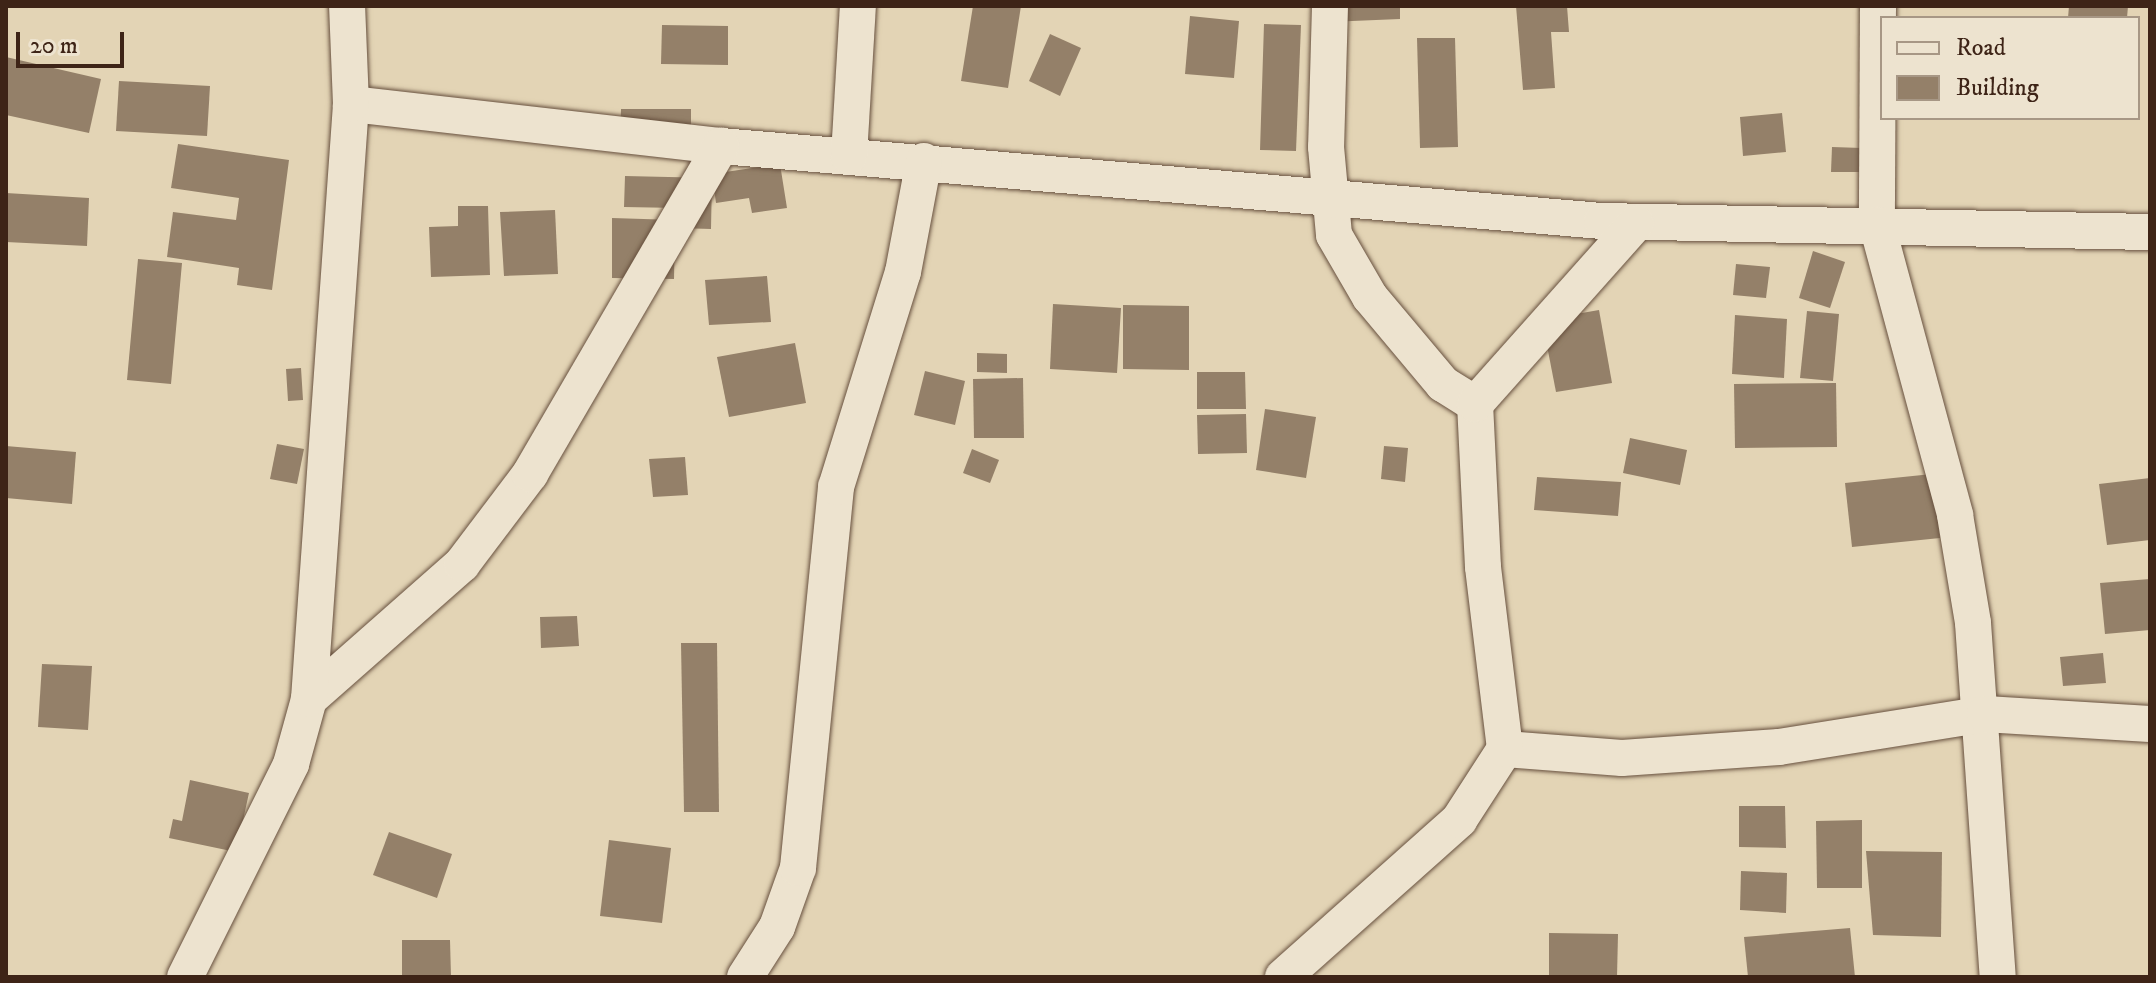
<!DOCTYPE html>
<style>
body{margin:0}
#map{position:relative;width:2156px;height:983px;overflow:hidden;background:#e3d4b5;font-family:"IM FELL DW Pica",serif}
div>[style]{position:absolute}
.building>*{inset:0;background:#948069}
.roads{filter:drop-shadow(0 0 2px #67503e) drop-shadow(0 0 2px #67503e)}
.minor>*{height:36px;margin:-18px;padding:0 18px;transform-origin:18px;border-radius:18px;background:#ede3cf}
span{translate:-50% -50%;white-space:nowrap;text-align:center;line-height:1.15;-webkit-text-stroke:6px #ede3cf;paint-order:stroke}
.frame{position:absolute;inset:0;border:8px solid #3e2417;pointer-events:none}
.legend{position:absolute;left:1880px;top:16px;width:260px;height:104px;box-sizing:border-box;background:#ede3cf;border:2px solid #a79785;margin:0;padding:10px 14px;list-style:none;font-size:24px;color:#3e2417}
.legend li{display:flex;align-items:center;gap:16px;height:40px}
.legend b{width:40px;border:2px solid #a79785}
.scale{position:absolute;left:16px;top:32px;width:108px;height:36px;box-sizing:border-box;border:4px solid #3e2417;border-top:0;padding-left:10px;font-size:24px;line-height:28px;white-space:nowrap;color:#3e2417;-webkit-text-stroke:6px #ede3cf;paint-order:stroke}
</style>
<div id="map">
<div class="building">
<i style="clip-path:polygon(973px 6px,1021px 6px,1008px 88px,961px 81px)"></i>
<i style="clip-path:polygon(1327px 6px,1400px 6px,1400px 19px,1328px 22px)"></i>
<i style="clip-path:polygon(1516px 6px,1567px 6px,1569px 32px,1551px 32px,1555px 88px,1523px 90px)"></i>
<i style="clip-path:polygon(2069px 6px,2128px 6px,2127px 18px,2068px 18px)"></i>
<i style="clip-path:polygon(1190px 16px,1239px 21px,1234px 78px,1185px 74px)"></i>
<i style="clip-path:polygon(1264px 24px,1301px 25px,1296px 151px,1260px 150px)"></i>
<i style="clip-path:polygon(662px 25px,728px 26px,728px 65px,661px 64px)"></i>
<i style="clip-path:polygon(1050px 34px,1081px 48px,1060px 96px,1029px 81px)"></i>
<i style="clip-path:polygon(1417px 38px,1455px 38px,1458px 147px,1420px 148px)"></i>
<i style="clip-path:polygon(6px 57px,101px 79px,89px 133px,6px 115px)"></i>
<i style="clip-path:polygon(119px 81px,210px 86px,207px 136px,116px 131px)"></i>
<i style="clip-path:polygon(621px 109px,691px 109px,691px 143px,620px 143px)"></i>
<i style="clip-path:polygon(1782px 113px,1786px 152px,1743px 156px,1740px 117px)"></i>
<i style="clip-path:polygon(178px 144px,289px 160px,272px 290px,237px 285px,239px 268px,167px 257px,173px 212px,236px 220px,239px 198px,171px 188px)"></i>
<i style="clip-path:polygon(1832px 147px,1862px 148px,1862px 172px,1831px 172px)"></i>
<i style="clip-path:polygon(780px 164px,787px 208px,752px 213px,749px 198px,716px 203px,712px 174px)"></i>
<i style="clip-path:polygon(625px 176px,712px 178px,711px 229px,678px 228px,679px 208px,624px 207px)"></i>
<i style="clip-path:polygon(6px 193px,89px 198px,87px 246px,6px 242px)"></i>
<i style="clip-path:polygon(458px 206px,488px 206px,490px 275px,431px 277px,429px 227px,458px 226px)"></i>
<i style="clip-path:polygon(555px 210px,558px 274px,504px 276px,500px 212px)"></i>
<i style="clip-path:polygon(612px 218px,675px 220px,674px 279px,612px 278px)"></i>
<i style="clip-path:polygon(1813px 251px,1845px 262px,1830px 308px,1799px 298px)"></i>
<i style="clip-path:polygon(138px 259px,182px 263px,171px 384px,127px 380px)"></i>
<i style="clip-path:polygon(1736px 264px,1770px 267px,1766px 298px,1733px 295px)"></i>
<i style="clip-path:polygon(767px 276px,771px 322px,709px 325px,705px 280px)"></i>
<i style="clip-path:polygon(1053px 304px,1121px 308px,1117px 373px,1050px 369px)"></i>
<i style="clip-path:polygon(1123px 305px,1189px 306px,1189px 370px,1123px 369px)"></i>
<i style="clip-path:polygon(1599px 310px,1612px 383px,1556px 392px,1542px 320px)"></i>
<i style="clip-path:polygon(1807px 311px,1839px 314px,1833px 381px,1800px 378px)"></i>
<i style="clip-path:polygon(1735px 315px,1787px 319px,1784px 378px,1732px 374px)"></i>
<i style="clip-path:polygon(795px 343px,806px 403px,729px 417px,717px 357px)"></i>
<i style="clip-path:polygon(977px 353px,1007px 354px,1007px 373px,977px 372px)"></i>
<i style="clip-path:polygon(301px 368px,303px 400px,288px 401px,286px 369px)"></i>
<i style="clip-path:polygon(925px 371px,965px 381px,955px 425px,914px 415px)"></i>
<i style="clip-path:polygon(1197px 372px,1245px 372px,1246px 409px,1197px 409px)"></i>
<i style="clip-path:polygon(1023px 378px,1024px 438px,974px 438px,973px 379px)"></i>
<i style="clip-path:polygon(1836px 383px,1837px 447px,1735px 448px,1734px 384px)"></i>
<i style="clip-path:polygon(1265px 409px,1316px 417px,1306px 478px,1256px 470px)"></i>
<i style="clip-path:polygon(1246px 414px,1247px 453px,1198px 454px,1197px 415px)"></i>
<i style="clip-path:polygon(1630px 438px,1687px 450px,1680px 485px,1623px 473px)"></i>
<i style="clip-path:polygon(277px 444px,304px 449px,297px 484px,270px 479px)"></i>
<i style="clip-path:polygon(6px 446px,76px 452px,72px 504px,6px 498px)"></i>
<i style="clip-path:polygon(1384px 446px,1408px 448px,1405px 482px,1381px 479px)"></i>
<i style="clip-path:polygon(972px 449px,999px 460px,990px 483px,963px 473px)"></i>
<i style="clip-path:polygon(685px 457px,688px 495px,653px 497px,649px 459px)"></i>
<i style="clip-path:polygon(1932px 474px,1940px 538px,1852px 547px,1845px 483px)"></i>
<i style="clip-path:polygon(1537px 477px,1621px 482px,1618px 516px,1534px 510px)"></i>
<i style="clip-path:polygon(2150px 478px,2150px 540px,2107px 545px,2099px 484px)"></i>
<i style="clip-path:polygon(2150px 579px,2150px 630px,2105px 634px,2100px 583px)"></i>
<i style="clip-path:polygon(577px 616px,579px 646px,541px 648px,540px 617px)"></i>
<i style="clip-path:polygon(681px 643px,717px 643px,719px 812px,684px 812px)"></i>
<i style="clip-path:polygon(2103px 653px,2106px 683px,2063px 686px,2060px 657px)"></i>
<i style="clip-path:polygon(42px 664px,92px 666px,88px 730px,38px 727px)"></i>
<i style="clip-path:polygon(190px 780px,249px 793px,236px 852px,169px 838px,173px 819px,182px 821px)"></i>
<i style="clip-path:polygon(1739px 806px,1785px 806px,1786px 848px,1739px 847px)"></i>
<i style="clip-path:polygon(1862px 820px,1862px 888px,1817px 888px,1816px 821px)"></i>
<i style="clip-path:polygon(389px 832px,452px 854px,437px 898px,373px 875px)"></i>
<i style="clip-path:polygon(609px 840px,671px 848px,662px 923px,600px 916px)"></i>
<i style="clip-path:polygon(1866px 851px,1942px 852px,1941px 937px,1873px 935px)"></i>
<i style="clip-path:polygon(1741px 871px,1787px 873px,1786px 913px,1740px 910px)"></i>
<i style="clip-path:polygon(1850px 928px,1855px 977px,1748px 977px,1744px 937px)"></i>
<i style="clip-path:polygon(1549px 933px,1618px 934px,1617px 977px,1549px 977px)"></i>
<i style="clip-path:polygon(402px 940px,450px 940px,451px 977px,402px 977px)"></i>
</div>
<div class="roads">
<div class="minor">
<i style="left:1330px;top:6px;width:141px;rotate:91.6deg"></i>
<i style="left:1326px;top:147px;width:88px;rotate:84.8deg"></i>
<i style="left:1334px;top:235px;width:72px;rotate:59.9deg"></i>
<i style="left:1370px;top:297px;width:114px;rotate:50deg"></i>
<i style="left:1443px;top:384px;width:38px;rotate:32deg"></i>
<i style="left:1878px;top:6px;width:219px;rotate:90.3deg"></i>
<i style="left:1877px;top:225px;width:300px;rotate:74.9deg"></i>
<i style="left:1955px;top:515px;width:109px;rotate:80.5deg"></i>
<i style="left:1973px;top:623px;width:355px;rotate:86deg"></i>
<i style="left:351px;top:104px;width:372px;rotate:6.5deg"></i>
<i style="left:721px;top:146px;width:884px;rotate:4.87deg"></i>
<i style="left:1602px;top:221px;width:548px;rotate:1.15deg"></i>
<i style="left:849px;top:156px;width:150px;rotate:-86.6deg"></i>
<i style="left:309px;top:699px;width:204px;rotate:-41.4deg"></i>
<i style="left:462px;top:564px;width:113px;rotate:-52.9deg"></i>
<i style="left:530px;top:474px;width:380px;rotate:-59.8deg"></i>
<i style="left:1505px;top:749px;width:117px;rotate:4.4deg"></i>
<i style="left:1622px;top:758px;width:157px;rotate:-4deg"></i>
<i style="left:1779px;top:747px;width:209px;rotate:-9.1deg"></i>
<i style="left:1985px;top:714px;width:165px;rotate:3.5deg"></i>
<i style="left:185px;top:977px;width:238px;rotate:-63.5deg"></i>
<i style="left:291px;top:764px;width:67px;rotate:-74.5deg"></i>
<i style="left:309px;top:699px;width:596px;rotate:-85.96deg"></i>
<i style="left:351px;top:104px;width:98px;rotate:-92.3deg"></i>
<i style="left:745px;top:977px;width:59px;rotate:-57.4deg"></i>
<i style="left:777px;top:927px;width:63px;rotate:-70.4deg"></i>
<i style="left:798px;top:868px;width:383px;rotate:-84.3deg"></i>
<i style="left:836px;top:487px;width:225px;rotate:-72.7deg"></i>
<i style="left:903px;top:272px;width:113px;rotate:-79.3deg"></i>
<i style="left:1283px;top:977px;width:236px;rotate:-41.7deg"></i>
<i style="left:1459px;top:820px;width:85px;rotate:-57.1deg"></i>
<i style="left:1505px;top:749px;width:183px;rotate:-96.9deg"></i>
<i style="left:1483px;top:567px;width:163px;rotate:-92.8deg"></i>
<i style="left:1475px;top:404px;width:242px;rotate:-48.3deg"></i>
</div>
</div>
<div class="frame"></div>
<ul class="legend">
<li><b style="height:10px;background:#ede3cf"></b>Road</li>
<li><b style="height:22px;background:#948069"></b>Building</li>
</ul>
<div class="scale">20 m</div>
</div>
